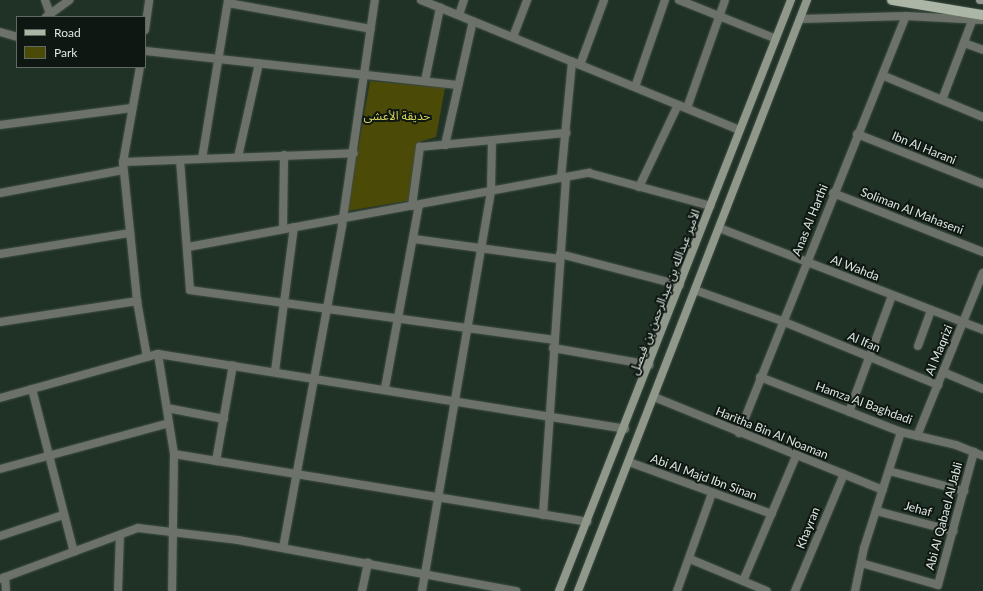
<!DOCTYPE html>
<meta charset="utf-8">
<style>
body{margin:0}
#map{position:relative;width:983px;height:591px;overflow:hidden;background:#203126;font-family:Lato,"Noto Sans Arabic",sans-serif}
div>[style]{position:absolute}
.green>*{inset:0;background:#4b4a07}
.roads{filter:drop-shadow(0 0 1px #3e4e44) drop-shadow(0 0 1px #3e4e44)}
.street>*{height:8px;margin:-4px;padding:0 4px;transform-origin:4px;border-radius:4px;background:#6c7169}
.secondary>*{height:8px;margin:-4px;padding:0 4px;transform-origin:4px;border-radius:4px;background:#90988c}
.primary>*{height:10px;margin:-5px;padding:0 5px;transform-origin:5px;border-radius:5px;background:#acb6a6}
span{translate:-50% -50%;white-space:nowrap;text-align:center;line-height:1.15;-webkit-text-stroke:4px #0f1712;paint-order:stroke}
.park-label{font-size:12px;color:#d8d75a}
.street-label{font-size:12px;color:#dde7e0}
.legend{position:absolute;left:16px;top:16px;width:130px;height:52px;box-sizing:border-box;background:#0f1712;border:1px solid #616a64;margin:0;padding:5px 7px;list-style:none;font-size:12px;color:#dde7e0}
.legend li{display:flex;align-items:center;gap:8px;height:20px}
.legend b{width:20px;border:1px solid #616a64}
</style>
<div id="map">
<div class="green">
<i style="clip-path:polygon(370px 81px,445px 88px,436px 137px,419px 142px,413px 200px,347px 211px)"></i>
</div>
<div class="roads">
<div class="street">
<i style="left:45px;top:0;width:15px;rotate:70deg"></i>
<i style="left:421px;top:0;width:344px;rotate:22.2deg"></i>
<i style="left:679px;top:0;width:102px;rotate:21.8deg"></i>
<i style="left:228px;top:3px;width:145px;rotate:10.3deg"></i>
<i style="left:459px;top:15px;width:16px;rotate:-72deg"></i>
<i style="left:46px;top:17px;width:29px;rotate:-36deg"></i>
<i style="left:800px;top:19px;width:106px;rotate:-1.6deg"></i>
<i style="left:906px;top:16px;width:77px;rotate:3deg"></i>
<i style="left:145px;top:30px;width:30px;rotate:-82deg"></i>
<i style="left:0;top:32px;width:18px;rotate:16deg"></i>
<i style="left:513px;top:37px;width:40px;rotate:-69deg"></i>
<i style="left:964px;top:43px;width:20px;rotate:20deg"></i>
<i style="left:145px;top:51px;width:315px;rotate:6.2deg"></i>
<i style="left:580px;top:65px;width:69px;rotate:-69.7deg"></i>
<i style="left:140px;top:67px;width:97px;rotate:100.1deg"></i>
<i style="left:123px;top:162px;width:140px;rotate:84.2deg"></i>
<i style="left:137px;top:301px;width:57px;rotate:79.9deg"></i>
<i style="left:884px;top:76px;width:107px;rotate:22.5deg"></i>
<i style="left:425px;top:81px;width:75px;rotate:-78.4deg"></i>
<i style="left:635px;top:87px;width:92px;rotate:-71deg"></i>
<i style="left:942px;top:100px;width:85px;rotate:-69.2deg"></i>
<i style="left:687px;top:108px;width:114px;rotate:-70.6deg"></i>
<i style="left:0;top:125px;width:133px;rotate:-7.3deg"></i>
<i style="left:857px;top:134px;width:136px;rotate:21.6deg"></i>
<i style="left:445px;top:145px;width:127px;rotate:-77.3deg"></i>
<i style="left:238px;top:157px;width:96px;rotate:-77.4deg"></i>
<i style="left:202px;top:159px;width:161px;rotate:-80.7deg"></i>
<i style="left:180px;top:160px;width:130px;rotate:85.6deg"></i>
<i style="left:190px;top:290px;width:366px;rotate:7.8deg"></i>
<i style="left:123px;top:162px;width:231px;rotate:-2.2deg"></i>
<i style="left:561px;top:178px;width:117px;rotate:-84.6deg"></i>
<i style="left:639px;top:187px;width:91px;rotate:-64.6deg"></i>
<i style="left:0;top:193px;width:125px;rotate:-10.6deg"></i>
<i style="left:833px;top:193px;width:161px;rotate:21.5deg"></i>
<i style="left:412px;top:206px;width:60px;rotate:-82.3deg"></i>
<i style="left:420px;top:147px;width:147px;rotate:-5.5deg"></i>
<i style="left:719px;top:228px;width:283px;rotate:21.1deg"></i>
<i style="left:283px;top:229px;width:74px;rotate:-89.2deg"></i>
<i style="left:414px;top:239px;width:147px;rotate:7.8deg"></i>
<i style="left:188px;top:247px;width:408px;rotate:-10.5deg"></i>
<i style="left:589px;top:173px;width:126px;rotate:15.1deg"></i>
<i style="left:0;top:254px;width:132px;rotate:-9.2deg"></i>
<i style="left:560px;top:254px;width:124px;rotate:14.5deg"></i>
<i style="left:695px;top:290px;width:92px;rotate:19.6deg"></i>
<i style="left:782px;top:321px;width:169px;rotate:22.3deg"></i>
<i style="left:0;top:322px;width:139px;rotate:-8.7deg"></i>
<i style="left:918px;top:346px;width:38px;rotate:-70deg"></i>
<i style="left:553px;top:348px;width:98px;rotate:9.9deg"></i>
<i style="left:158px;top:354px;width:101px;rotate:80.9deg"></i>
<i style="left:174px;top:454px;width:137px;rotate:90.8deg"></i>
<i style="left:275px;top:371px;width:145px;rotate:-82.5deg"></i>
<i style="left:943px;top:372px;width:43px;rotate:23deg"></i>
<i style="left:760px;top:377px;width:151px;rotate:21.3deg"></i>
<i style="left:901px;top:432px;width:57px;rotate:13.3deg"></i>
<i style="left:956px;top:445px;width:29px;rotate:22deg"></i>
<i style="left:385px;top:388px;width:186px;rotate:-79.5deg"></i>
<i style="left:32px;top:389px;width:168px;rotate:75.6deg"></i>
<i style="left:654px;top:397px;width:247px;rotate:22.1deg"></i>
<i style="left:0;top:398px;width:164px;rotate:-15.6deg"></i>
<i style="left:158px;top:354px;width:473px;rotate:9.1deg"></i>
<i style="left:167px;top:408px;width:58px;rotate:10.9deg"></i>
<i style="left:849px;top:412px;width:124px;rotate:-69.7deg"></i>
<i style="left:739px;top:433px;width:449px;rotate:-68.2deg"></i>
<i style="left:917px;top:436px;width:176px;rotate:-68deg"></i>
<i style="left:174px;top:454px;width:419px;rotate:9.3deg"></i>
<i style="left:216px;top:461px;width:97px;rotate:-80deg"></i>
<i style="left:629px;top:462px;width:152px;rotate:20deg"></i>
<i style="left:0;top:469px;width:175px;rotate:-15.2deg"></i>
<i style="left:889px;top:471px;width:78px;rotate:14.9deg"></i>
<i style="left:876px;top:511px;width:80px;rotate:14.6deg"></i>
<i style="left:543px;top:515px;width:339px;rotate:-86.1deg"></i>
<i style="left:0;top:536px;width:66px;rotate:-18.4deg"></i>
<i style="left:283px;top:548px;width:328px;rotate:-79.6deg"></i>
<i style="left:342px;top:225px;width:227px;rotate:-81.7deg"></i>
<i style="left:690px;top:559px;width:83px;rotate:22.6deg"></i>
<i style="left:861px;top:563px;width:80px;rotate:15.9deg"></i>
<i style="left:938px;top:585px;width:138px;rotate:-74.9deg"></i>
<i style="left:5px;top:577px;width:14px;rotate:86deg"></i>
<i style="left:0;top:579px;width:147px;rotate:-20.3deg"></i>
<i style="left:138px;top:528px;width:101px;rotate:6.8deg"></i>
<i style="left:238px;top:540px;width:283px;rotate:10.4deg"></i>
<i style="left:743px;top:581px;width:136px;rotate:-67deg"></i>
<i style="left:118px;top:591px;width:56px;rotate:-88deg"></i>
<i style="left:362px;top:591px;width:29px;rotate:-78deg"></i>
<i style="left:422px;top:591px;width:406px;rotate:-80.2deg"></i>
<i style="left:491px;top:191px;width:50px;rotate:-88.9deg"></i>
<i style="left:677px;top:591px;width:104px;rotate:-70.3deg"></i>
<i style="left:795px;top:591px;width:127px;rotate:-67.3deg"></i>
<i style="left:855px;top:591px;width:44px;rotate:-78.2deg"></i>
<i style="left:864px;top:548px;width:122px;rotate:-72.3deg"></i>
</div>
<div class="secondary">
<i style="left:980px;top:0;width:3px"></i>
<i style="left:559px;top:591px;width:635px;rotate:-68.57deg"></i>
<i style="left:578px;top:591px;width:634px;rotate:-68.82deg"></i>
</div>
<div class="primary">
<i style="left:892px;top:0;width:92px;rotate:9.4deg"></i>
</div>
</div>
<div class="park-label">
<span style="left:397px;top:116px">حديقة الأعشى</span>
</div>
<div class="street-label">
<span style="left:924px;top:148px;rotate:22deg">Ibn Al Harani</span>
<span style="left:912px;top:211px;rotate:21deg">Soliman Al Mahaseni</span>
<span style="left:810px;top:220px;rotate:-68deg">Anas Al Harthi</span>
<span style="left:855px;top:268px;rotate:21deg">Al Wahda</span>
<span style="left:665px;top:292px;rotate:-69deg">الأمير عبدالله بن عبدالرحمن بن فيصل</span>
<span style="left:864px;top:342px;rotate:23deg">Al Ifan</span>
<span style="left:939px;top:350px;rotate:-68deg">Al Maqrizi</span>
<span style="left:864px;top:403px;rotate:20deg">Hamza Al Baghdadi</span>
<span style="left:772px;top:433px;rotate:22deg">Haritha Bin Al Noaman</span>
<span style="left:704px;top:477px;rotate:20deg">Abi Al Majd Ibn Sinan</span>
<span style="left:918px;top:509px;rotate:15deg">Jehaf</span>
<span style="left:944px;top:516px;rotate:-75deg">Abi Al Qabael Al Jabli</span>
<span style="left:808px;top:528px;rotate:-68deg">Khayran</span>
</div>
<ul class="legend">
<li><b style="height:5px;background:#acb6a6"></b>Road</li>
<li><b style="height:11px;background:#4b4a07"></b>Park</li>
</ul>
</div>
